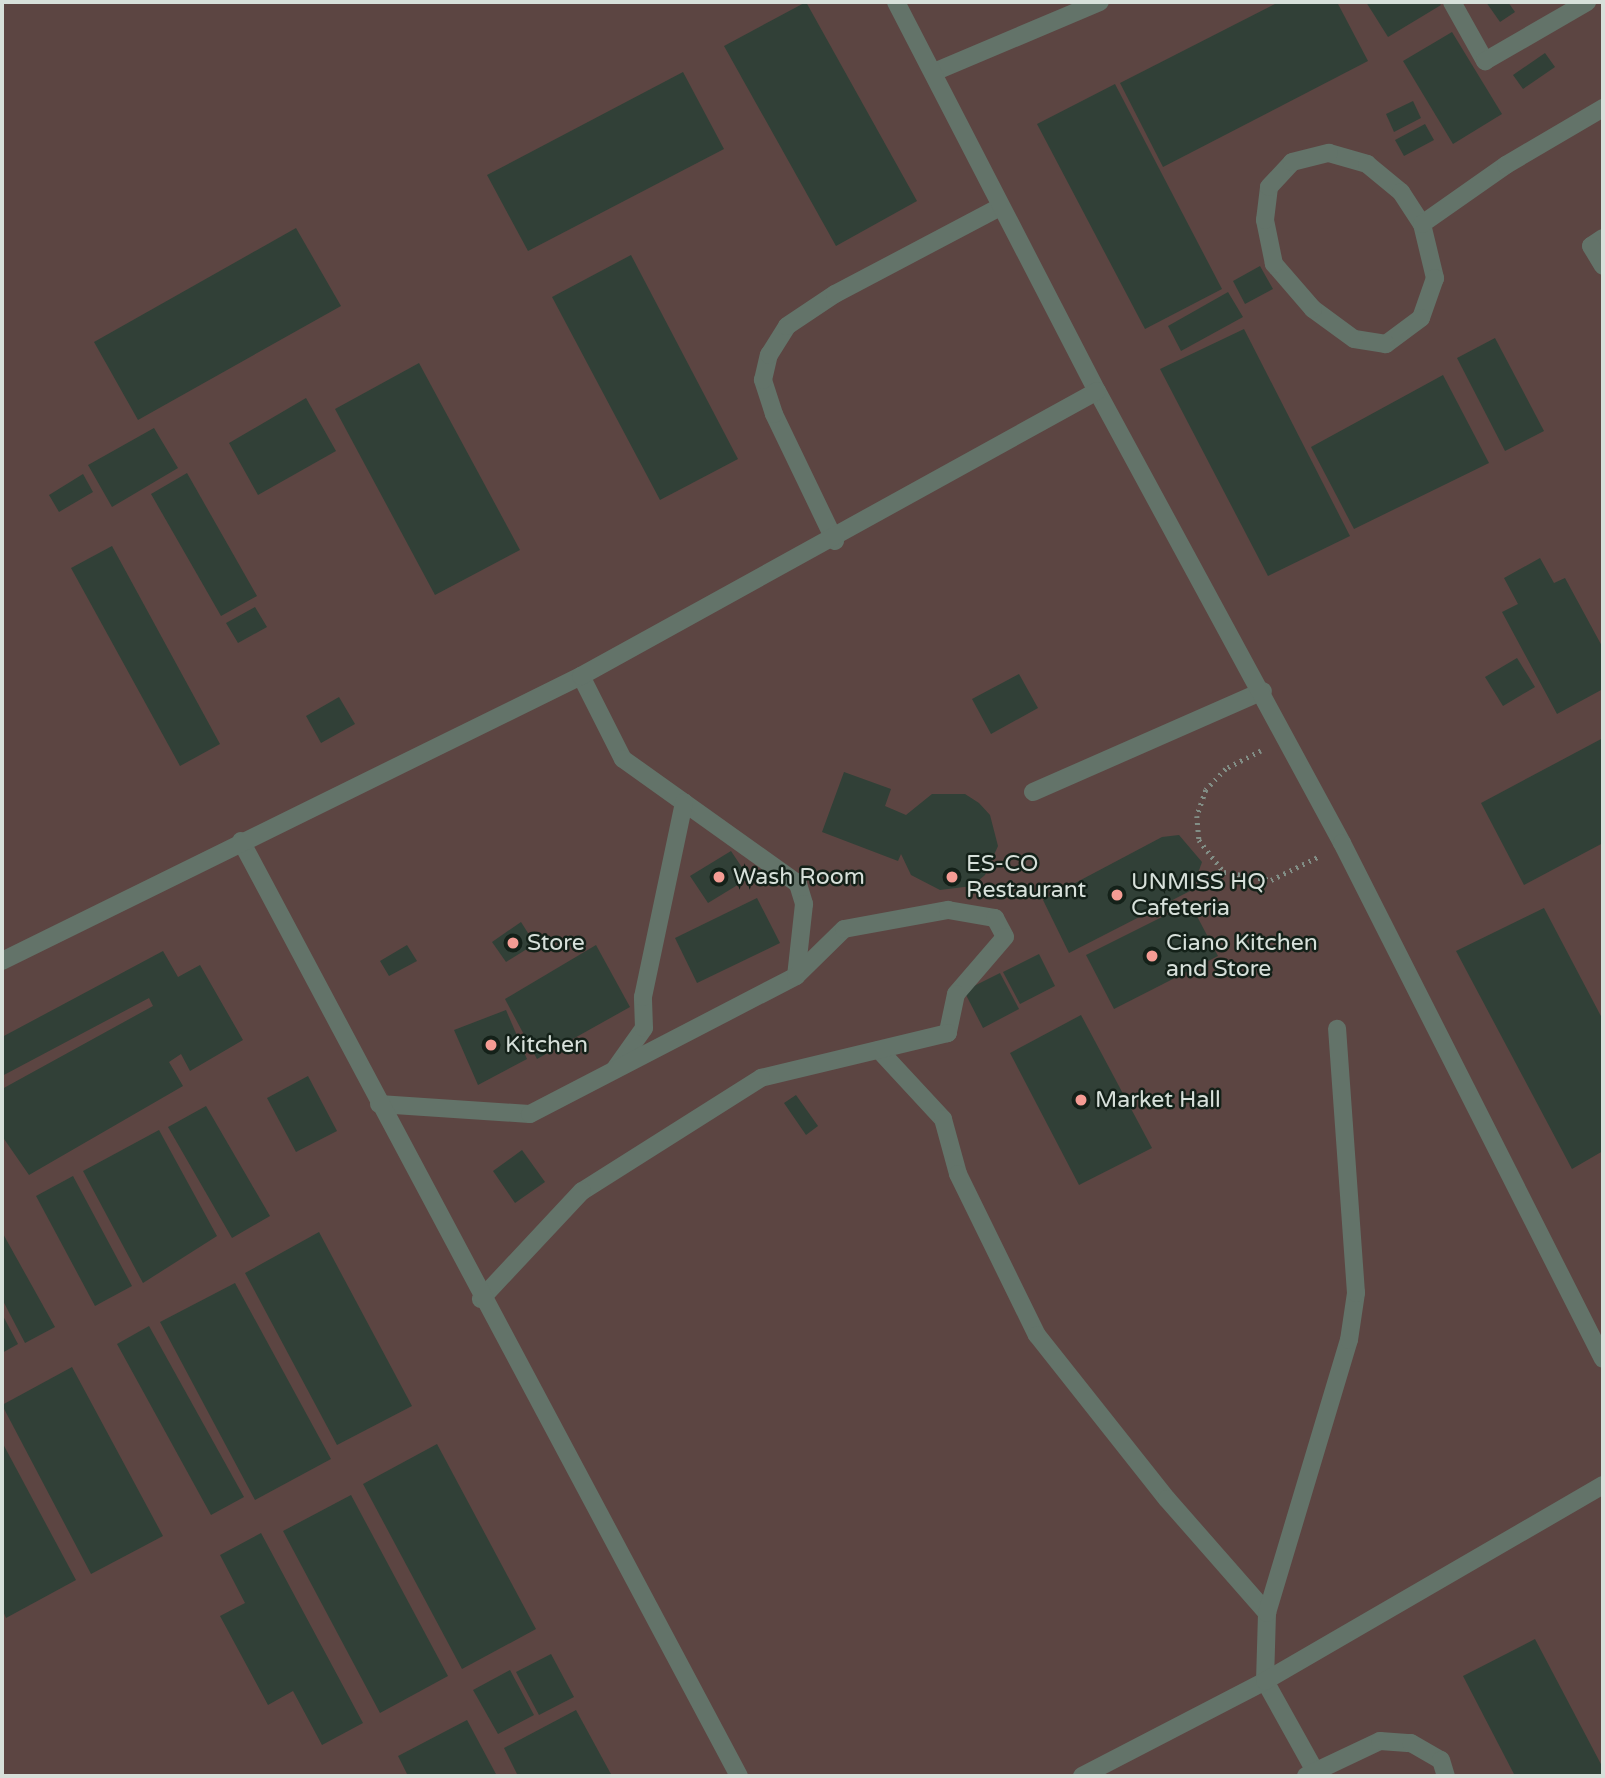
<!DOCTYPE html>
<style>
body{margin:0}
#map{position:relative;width:1605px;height:1778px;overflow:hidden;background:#1d2b22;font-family:"Varela Round",sans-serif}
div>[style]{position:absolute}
.green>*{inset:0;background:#5c4542}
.building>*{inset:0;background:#314037}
.path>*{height:4.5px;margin-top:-2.25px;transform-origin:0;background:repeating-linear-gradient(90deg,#828e86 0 2px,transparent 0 7px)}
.service>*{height:18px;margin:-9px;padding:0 9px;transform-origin:9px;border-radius:9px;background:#637369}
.minor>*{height:18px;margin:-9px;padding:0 9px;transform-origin:9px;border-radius:9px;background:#637369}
.dots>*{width:19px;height:19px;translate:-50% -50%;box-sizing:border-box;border:4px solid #142119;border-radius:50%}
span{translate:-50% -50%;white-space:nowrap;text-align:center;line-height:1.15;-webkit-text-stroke:5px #142119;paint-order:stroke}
.poi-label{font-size:23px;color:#d7e0da}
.left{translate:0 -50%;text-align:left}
.frame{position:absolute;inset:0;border:4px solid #d7e0da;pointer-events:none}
</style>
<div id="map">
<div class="green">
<i style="clip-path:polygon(2px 2px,1603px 2px,1603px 1776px,2px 1776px)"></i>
</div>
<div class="building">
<i style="clip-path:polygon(806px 2px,917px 201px,836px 246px,724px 46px)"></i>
<i style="clip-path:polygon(1279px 2px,1337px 2px,1368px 61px,1163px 167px,1120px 83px)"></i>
<i style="clip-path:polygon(1366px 2px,1439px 2px,1441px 5px,1388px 37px)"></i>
<i style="clip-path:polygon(1486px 2px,1508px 2px,1515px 12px,1500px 22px)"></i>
<i style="clip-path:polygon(1452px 32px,1502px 114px,1453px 144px,1403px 61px)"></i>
<i style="clip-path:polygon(1545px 53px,1555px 67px,1523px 89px,1513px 75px)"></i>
<i style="clip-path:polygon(683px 72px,724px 149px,528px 251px,487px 175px)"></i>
<i style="clip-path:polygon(1115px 84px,1222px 289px,1145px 329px,1037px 124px)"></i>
<i style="clip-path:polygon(1413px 101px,1421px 118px,1394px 132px,1386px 114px)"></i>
<i style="clip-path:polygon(1425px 124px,1434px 140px,1404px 156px,1395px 140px)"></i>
<i style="clip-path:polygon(296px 228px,341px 306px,138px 420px,94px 342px)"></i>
<i style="clip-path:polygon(631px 255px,738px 459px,660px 500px,552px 297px)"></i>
<i style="clip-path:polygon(1260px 266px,1273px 289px,1245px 304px,1233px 281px)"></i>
<i style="clip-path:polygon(1228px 292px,1243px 317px,1181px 351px,1168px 326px)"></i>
<i style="clip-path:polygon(1244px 329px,1350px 536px,1268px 576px,1160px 369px)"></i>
<i style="clip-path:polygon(1495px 338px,1544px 431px,1505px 451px,1457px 358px)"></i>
<i style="clip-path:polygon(419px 363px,520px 550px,435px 595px,335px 409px)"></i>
<i style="clip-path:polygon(1443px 375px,1489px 463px,1354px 529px,1311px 447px)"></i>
<i style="clip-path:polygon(306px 398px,336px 451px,258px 495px,229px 443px)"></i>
<i style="clip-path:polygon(154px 428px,178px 468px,112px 507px,88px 465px)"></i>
<i style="clip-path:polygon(187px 473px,257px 596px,221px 616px,151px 494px)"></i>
<i style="clip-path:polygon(83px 474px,93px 492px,59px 512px,49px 495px)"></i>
<i style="clip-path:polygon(112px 546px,220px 744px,180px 766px,71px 568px)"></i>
<i style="clip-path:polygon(1540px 558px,1554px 583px,1565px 578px,1603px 648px,1603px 689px,1557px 714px,1502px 612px,1518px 604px,1504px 578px)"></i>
<i style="clip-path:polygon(255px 607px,267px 627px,238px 643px,226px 623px)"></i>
<i style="clip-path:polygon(1517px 658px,1535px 687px,1503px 706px,1485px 677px)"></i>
<i style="clip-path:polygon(1019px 674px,1038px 708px,991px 734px,972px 699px)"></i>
<i style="clip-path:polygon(339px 697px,355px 724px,321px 743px,306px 716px)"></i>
<i style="clip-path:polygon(1603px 738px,1603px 843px,1524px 885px,1481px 803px)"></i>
<i style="clip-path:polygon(844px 772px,891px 789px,885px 806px,906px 815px,932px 794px,965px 794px,979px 803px,990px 815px,998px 846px,985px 875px,972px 886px,940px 890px,911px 875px,901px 854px,898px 861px,822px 832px)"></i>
<i style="clip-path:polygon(1179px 835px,1202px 862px,1192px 890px,1069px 953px,1043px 900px,1162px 837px)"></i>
<i style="clip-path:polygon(731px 851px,749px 878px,708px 903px,690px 876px)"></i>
<i style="clip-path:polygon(757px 898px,780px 943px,697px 983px,675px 938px)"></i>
<i style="clip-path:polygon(1190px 903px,1218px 956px,1114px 1009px,1086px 955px)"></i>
<i style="clip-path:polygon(1544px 908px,1603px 1020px,1603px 1151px,1572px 1169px,1456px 951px)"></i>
<i style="clip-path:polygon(521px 922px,535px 944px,506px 962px,492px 942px)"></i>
<i style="clip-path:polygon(407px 945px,417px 961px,389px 976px,380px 961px)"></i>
<i style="clip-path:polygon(596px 945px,630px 1007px,537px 1059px,505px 999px)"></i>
<i style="clip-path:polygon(163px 951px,178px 977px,200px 965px,243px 1040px,190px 1071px,181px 1054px,169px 1062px,183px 1086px,29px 1175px,2px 1136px,2px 1089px,153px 1006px,149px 998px,2px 1076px,2px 1037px)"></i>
<i style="clip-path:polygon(1039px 954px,1055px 986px,1020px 1004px,1003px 972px)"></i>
<i style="clip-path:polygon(1000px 973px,1019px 1009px,983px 1028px,964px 991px)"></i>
<i style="clip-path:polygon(506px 1010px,527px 1059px,478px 1085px,454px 1030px)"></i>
<i style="clip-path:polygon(1081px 1015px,1152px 1148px,1079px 1185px,1010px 1053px)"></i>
<i style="clip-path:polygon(308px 1076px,337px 1131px,296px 1152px,267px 1098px)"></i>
<i style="clip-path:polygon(796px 1095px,818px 1126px,806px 1135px,784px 1103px)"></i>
<i style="clip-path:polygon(206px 1106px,270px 1216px,232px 1238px,168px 1127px)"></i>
<i style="clip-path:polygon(159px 1130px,217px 1236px,143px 1283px,83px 1171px)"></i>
<i style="clip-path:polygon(522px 1150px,545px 1182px,515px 1203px,493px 1171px)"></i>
<i style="clip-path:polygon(73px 1176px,132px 1286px,95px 1306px,36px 1196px)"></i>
<i style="clip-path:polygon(2px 1232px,55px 1327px,25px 1343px,2px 1299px)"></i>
<i style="clip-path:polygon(319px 1232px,412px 1406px,337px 1445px,245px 1273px)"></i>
<i style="clip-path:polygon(235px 1283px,331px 1459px,255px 1500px,160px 1322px)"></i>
<i style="clip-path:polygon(2px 1314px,18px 1344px,2px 1353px)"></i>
<i style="clip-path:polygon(149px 1326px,244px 1497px,211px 1515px,117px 1344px)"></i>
<i style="clip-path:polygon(72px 1367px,163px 1536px,91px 1574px,2px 1405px)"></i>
<i style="clip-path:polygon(2px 1442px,76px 1580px,6px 1618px,2px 1609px)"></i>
<i style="clip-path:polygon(437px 1444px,536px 1629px,462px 1669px,363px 1484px)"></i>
<i style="clip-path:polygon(351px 1495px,448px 1676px,380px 1713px,283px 1531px)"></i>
<i style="clip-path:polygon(261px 1533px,363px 1723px,322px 1745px,293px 1691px,268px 1705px,220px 1616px,245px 1603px,220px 1555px)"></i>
<i style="clip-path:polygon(1535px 1639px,1603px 1768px,1603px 1776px,1515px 1776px,1463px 1676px)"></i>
<i style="clip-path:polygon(551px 1654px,574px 1697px,539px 1715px,516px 1672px)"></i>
<i style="clip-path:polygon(510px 1670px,534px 1715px,498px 1734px,473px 1690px)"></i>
<i style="clip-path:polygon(576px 1710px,612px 1776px,518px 1776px,504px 1748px)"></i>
<i style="clip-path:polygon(467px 1720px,497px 1776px,408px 1776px,398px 1756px)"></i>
</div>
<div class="path">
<i style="left:1261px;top:751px;width:39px;rotate:153deg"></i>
<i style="left:1226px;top:769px;width:29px;rotate:134deg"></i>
<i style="left:1206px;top:790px;width:28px;rotate:109deg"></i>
<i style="left:1197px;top:816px;width:24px;rotate:85deg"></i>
<i style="left:1199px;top:840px;width:41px;rotate:52deg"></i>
<i style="left:1224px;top:872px;width:48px;rotate:9.7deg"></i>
<i style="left:1271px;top:880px;width:52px;rotate:-26.1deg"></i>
</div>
<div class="service">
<i style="left:1452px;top:2px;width:68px;rotate:60.8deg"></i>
<i style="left:1485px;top:61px;width:118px;rotate:-30deg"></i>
<i style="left:934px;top:72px;width:180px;rotate:-22.9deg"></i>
<i style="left:1329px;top:153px;width:40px;rotate:16deg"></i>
<i style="left:1367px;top:164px;width:44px;rotate:39.5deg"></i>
<i style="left:1401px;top:192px;width:38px;rotate:57deg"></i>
<i style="left:1422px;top:224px;width:56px;rotate:76.5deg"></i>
<i style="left:1435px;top:278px;width:42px;rotate:109.3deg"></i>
<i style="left:1421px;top:318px;width:44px;rotate:143.4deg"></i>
<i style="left:1386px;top:344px;width:32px;rotate:-171deg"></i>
<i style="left:1354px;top:339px;width:51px;rotate:-143.8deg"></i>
<i style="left:1313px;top:309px;width:60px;rotate:-130.9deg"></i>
<i style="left:1274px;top:264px;width:45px;rotate:-101.6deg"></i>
<i style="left:1265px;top:220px;width:33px;rotate:-83deg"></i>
<i style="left:1269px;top:187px;width:34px;rotate:-47deg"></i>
<i style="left:1292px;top:162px;width:38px;rotate:-14deg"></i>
<i style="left:1422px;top:224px;width:103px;rotate:-35.1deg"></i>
<i style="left:1506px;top:165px;width:113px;rotate:-30.4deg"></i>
<i style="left:1603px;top:238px;width:14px;rotate:146deg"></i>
<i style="left:1591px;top:246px;width:23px;rotate:59deg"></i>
<i style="left:835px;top:541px;width:141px;rotate:-115.7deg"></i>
<i style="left:774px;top:414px;width:36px;rotate:-108deg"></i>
<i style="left:763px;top:380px;width:26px;rotate:-77deg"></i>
<i style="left:769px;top:355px;width:34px;rotate:-58deg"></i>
<i style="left:787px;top:326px;width:58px;rotate:-33.7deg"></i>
<i style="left:835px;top:294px;width:187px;rotate:-27.8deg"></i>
<i style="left:581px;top:676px;width:93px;rotate:63.2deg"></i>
<i style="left:623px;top:759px;width:215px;rotate:35.5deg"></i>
<i style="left:798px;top:884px;width:21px;rotate:73deg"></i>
<i style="left:804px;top:904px;width:72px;rotate:96.3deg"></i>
<i style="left:1033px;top:792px;width:251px;rotate:-23.7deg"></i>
<i style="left:879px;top:1050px;width:94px;rotate:47.2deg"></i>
<i style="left:943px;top:1119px;width:57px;rotate:74.7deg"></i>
<i style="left:958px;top:1174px;width:179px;rotate:63.9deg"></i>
<i style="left:1037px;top:1335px;width:209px;rotate:51.6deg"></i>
<i style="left:1167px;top:1499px;width:152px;rotate:48.7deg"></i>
<i style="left:615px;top:1069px;width:50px;rotate:-54.7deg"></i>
<i style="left:644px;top:1028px;width:31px;rotate:-92deg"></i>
<i style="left:643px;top:997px;width:199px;rotate:-78.1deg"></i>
<i style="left:379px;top:1104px;width:151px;rotate:3.8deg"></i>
<i style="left:530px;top:1114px;width:300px;rotate:-27.4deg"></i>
<i style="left:796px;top:976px;width:67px;rotate:-44.4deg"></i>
<i style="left:844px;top:929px;width:106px;rotate:-10.4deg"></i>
<i style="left:948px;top:910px;width:48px;rotate:9.7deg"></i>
<i style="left:995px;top:918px;width:21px;rotate:62deg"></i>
<i style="left:1005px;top:937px;width:75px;rotate:130.7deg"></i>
<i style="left:956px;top:994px;width:40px;rotate:102deg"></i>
<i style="left:948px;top:1033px;width:192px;rotate:166.5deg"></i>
<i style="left:761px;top:1078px;width:212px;rotate:147.7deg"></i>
<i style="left:582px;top:1191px;width:148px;rotate:133.1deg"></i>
<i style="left:1315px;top:1771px;width:103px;rotate:-119.1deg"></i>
<i style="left:1265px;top:1681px;width:68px;rotate:-88.3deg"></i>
<i style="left:1267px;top:1613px;width:285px;rotate:-73.3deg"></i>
<i style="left:1349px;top:1340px;width:48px;rotate:-81.5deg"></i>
<i style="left:1356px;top:1293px;width:265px;rotate:-94.1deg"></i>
<i style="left:1306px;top:1776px;width:82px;rotate:-25.3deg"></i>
<i style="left:1380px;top:1741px;width:31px;rotate:4deg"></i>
<i style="left:1411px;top:1743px;width:34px;rotate:30deg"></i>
<i style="left:1441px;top:1760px;width:17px;rotate:73deg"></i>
</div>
<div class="minor">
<i style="left:896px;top:2px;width:438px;rotate:62.7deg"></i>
<i style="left:1097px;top:391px;width:514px;rotate:61.54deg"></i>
<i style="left:1342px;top:843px;width:578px;rotate:63.17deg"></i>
<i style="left:241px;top:841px;width:1059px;rotate:61.96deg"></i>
<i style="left:2px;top:961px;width:645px;rotate:-26.21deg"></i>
<i style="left:581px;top:676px;width:589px;rotate:-28.91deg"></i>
<i style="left:1082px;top:1776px;width:206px;rotate:-27.4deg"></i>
<i style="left:1265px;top:1681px;width:391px;rotate:-30.1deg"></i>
</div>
<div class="dots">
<i style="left:719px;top:877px;background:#f59c94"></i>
<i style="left:952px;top:877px;background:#f59c94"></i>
<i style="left:1117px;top:895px;background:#f59c94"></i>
<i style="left:513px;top:943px;background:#f59c94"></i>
<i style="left:1152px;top:956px;background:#f59c94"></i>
<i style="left:491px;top:1045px;background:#f59c94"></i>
<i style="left:1081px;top:1100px;background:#f59c94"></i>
</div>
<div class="poi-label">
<span class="left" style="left:966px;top:877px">ES-CO<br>Restaurant</span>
<span class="left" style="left:733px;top:877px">Wash Room</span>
<span class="left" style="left:1131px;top:895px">UNMISS HQ<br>Cafeteria</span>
<span class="left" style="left:527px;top:943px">Store</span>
<span class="left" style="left:1166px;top:956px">Ciano Kitchen<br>and Store</span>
<span class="left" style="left:505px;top:1045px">Kitchen</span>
<span class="left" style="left:1095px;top:1100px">Market Hall</span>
</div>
<div class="frame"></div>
</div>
